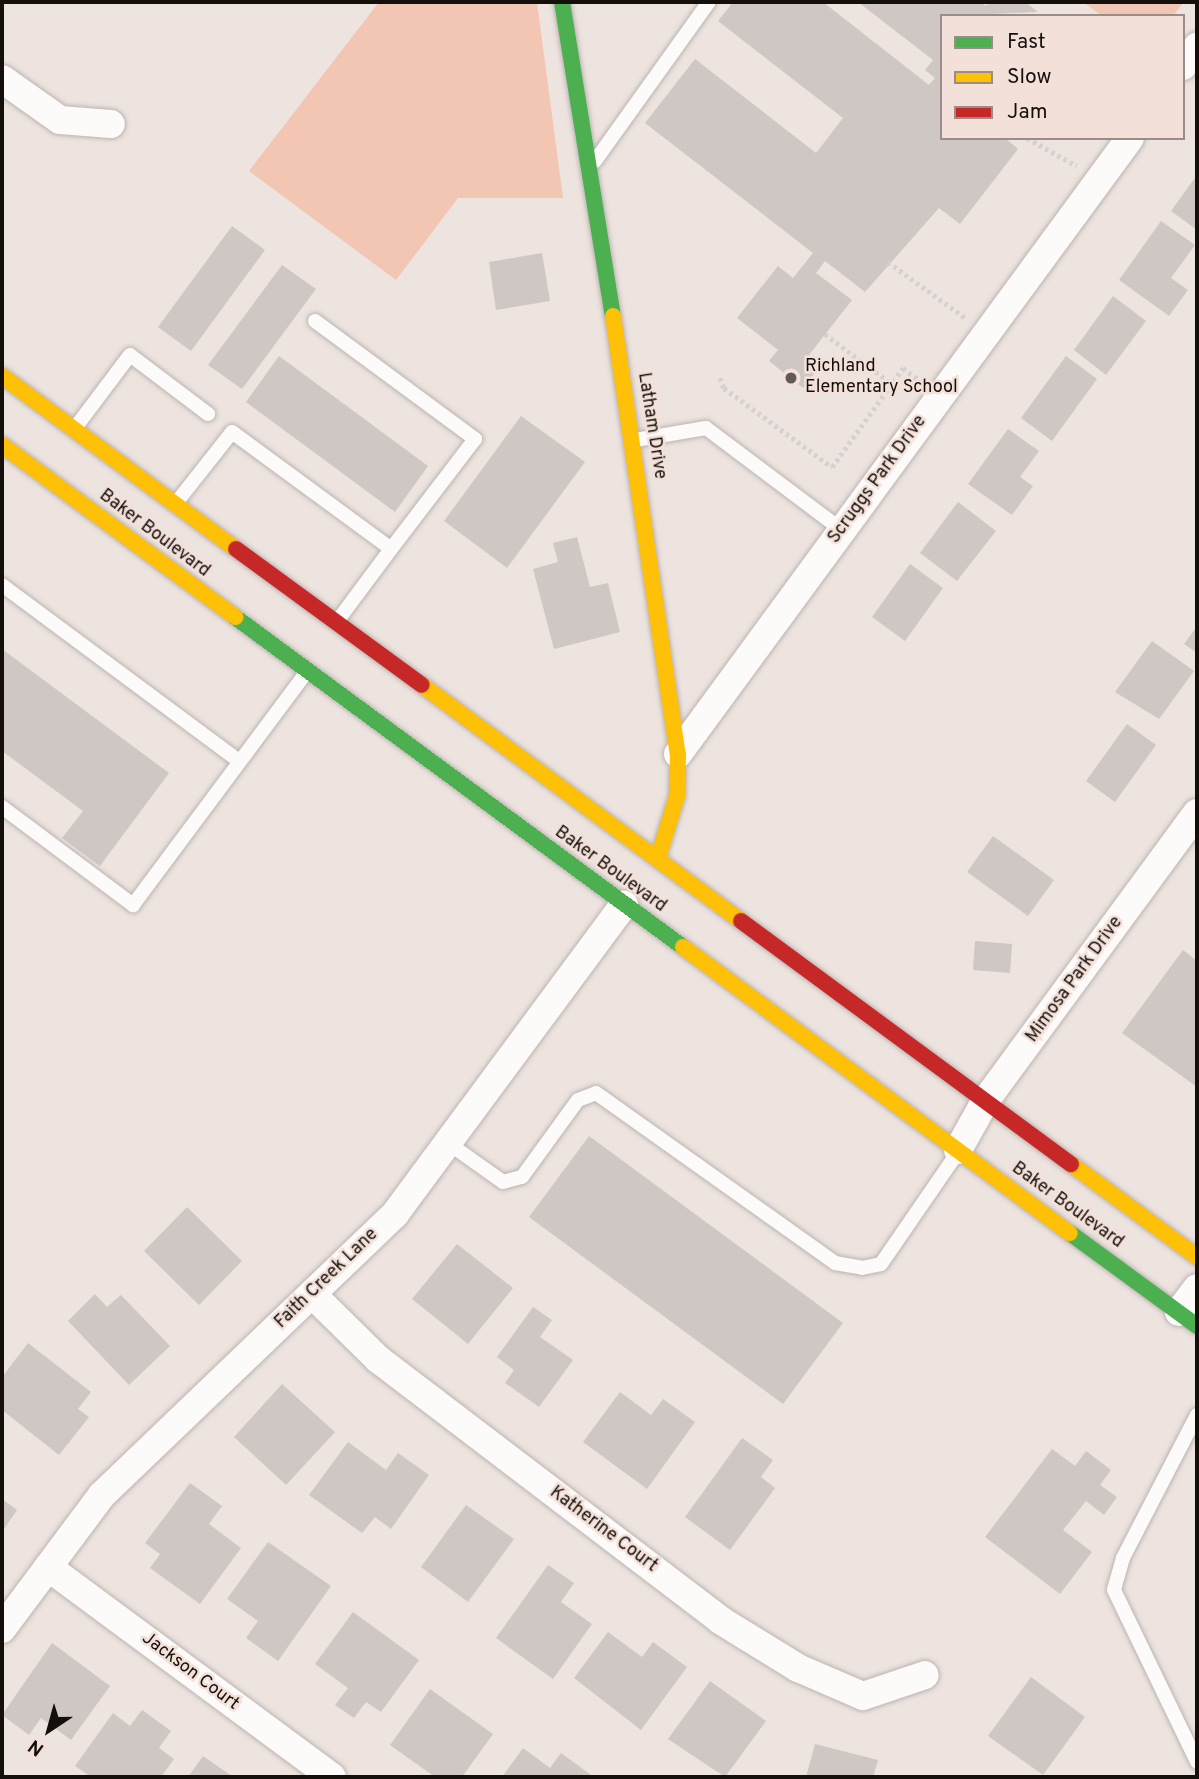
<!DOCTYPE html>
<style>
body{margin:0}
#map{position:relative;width:1199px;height:1779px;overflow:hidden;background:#ede3df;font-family:Overpass,sans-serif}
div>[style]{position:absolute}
.green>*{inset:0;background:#f2c6b2}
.building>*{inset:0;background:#cfc7c4}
.path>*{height:4.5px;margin-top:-2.25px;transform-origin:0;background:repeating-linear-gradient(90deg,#d4d1d0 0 3.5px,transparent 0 7px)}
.roads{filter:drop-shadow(0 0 2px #bcb4b1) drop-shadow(0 0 2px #bcb4b1)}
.lane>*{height:14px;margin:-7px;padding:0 7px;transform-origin:7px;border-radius:7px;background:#fcfbfa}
.street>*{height:28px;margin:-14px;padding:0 14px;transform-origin:14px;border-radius:14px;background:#fcfbfa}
.fast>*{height:16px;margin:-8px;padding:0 8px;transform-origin:8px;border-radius:8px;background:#4caf50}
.slow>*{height:16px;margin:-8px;padding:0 8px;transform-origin:8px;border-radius:8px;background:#ffc107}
.jam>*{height:16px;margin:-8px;padding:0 8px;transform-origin:8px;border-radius:8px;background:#c62828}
.dots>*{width:19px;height:19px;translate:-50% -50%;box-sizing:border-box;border:4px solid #f3e1d9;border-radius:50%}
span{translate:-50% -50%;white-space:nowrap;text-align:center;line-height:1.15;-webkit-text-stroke:5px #f3e1d9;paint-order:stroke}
.poi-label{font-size:18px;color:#150f0c}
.left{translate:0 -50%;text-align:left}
.street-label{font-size:18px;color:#150f0c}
.frame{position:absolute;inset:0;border:4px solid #150f0c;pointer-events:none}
.legend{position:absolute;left:940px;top:14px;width:245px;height:126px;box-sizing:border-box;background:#f3e1d9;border:2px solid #9a8d87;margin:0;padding:9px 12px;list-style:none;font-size:21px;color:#150f0c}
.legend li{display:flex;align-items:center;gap:14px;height:35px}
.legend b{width:35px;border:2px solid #9a8d87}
.north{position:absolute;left:14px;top:1695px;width:70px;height:70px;-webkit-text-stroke:5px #f3e1d9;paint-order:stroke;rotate:216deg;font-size:19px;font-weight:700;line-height:28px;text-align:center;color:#150f0c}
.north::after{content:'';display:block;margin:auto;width:24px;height:32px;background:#150f0c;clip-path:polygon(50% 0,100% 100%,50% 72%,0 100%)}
</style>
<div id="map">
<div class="green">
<i style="clip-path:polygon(379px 2px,537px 2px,563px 198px,458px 198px,396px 280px,249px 171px)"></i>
<i style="clip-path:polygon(1083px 2px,1184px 2px,1173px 16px,1102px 16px)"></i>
</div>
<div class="building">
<i style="clip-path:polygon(733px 2px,823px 2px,929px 85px,935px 78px,925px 70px,933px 60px,858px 2px,980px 2px,986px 6px,989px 2px,1025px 2px,1038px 12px,942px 16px,942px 138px,1005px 138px,1018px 149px,960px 224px,939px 208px,865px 292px,825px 261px,816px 273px,852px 300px,809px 355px,821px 365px,803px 388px,769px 361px,778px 350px,737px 318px,778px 266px,793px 278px,813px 253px,645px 123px,695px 59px,816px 153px,843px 118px,718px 21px)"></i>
<i style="clip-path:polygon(1197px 175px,1197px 230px,1171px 211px)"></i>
<i style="clip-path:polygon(1161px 221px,1195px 245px,1171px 278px,1188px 290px,1169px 316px,1119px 280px)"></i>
<i style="clip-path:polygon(232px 226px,265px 250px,191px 351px,158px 327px)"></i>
<i style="clip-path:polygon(542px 253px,550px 301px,496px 310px,489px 262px)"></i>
<i style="clip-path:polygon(282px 265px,316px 289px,242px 389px,208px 365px)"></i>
<i style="clip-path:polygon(1113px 296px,1146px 321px,1106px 375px,1074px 350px)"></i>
<i style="clip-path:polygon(279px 356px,428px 466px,395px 512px,246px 402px)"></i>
<i style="clip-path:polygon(1066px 356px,1097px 379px,1052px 441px,1021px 418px)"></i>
<i style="clip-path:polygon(521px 416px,585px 462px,507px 568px,444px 521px)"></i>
<i style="clip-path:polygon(1008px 429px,1039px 451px,1020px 477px,1033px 486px,1012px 515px,968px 484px)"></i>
<i style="clip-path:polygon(958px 502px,996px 531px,957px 581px,920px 553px)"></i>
<i style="clip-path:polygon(577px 537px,590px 587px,608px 583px,620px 632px,554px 649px,533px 569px,558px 562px,553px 543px)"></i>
<i style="clip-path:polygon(910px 564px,943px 588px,905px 641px,872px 617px)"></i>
<i style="clip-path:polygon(1197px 626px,1197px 653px,1184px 644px)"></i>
<i style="clip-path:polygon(1152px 641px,1194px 671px,1159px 719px,1115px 692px)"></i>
<i style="clip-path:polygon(2px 649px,169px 773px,100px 866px,62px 838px,83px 811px,2px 751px)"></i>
<i style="clip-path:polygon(1127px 724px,1156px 745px,1115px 802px,1086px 781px)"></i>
<i style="clip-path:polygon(993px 836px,1054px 880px,1028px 916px,967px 872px)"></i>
<i style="clip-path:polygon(975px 941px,1012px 944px,1010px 973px,973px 970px)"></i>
<i style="clip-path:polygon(1183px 950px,1197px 961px,1197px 1087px,1122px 1033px)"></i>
<i style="clip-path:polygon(589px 1136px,843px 1323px,783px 1404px,529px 1217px)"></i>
<i style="clip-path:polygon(187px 1207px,242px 1261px,199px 1305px,144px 1251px)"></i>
<i style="clip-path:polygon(457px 1244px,513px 1288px,468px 1344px,412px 1299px)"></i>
<i style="clip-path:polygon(95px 1294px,107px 1307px,121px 1295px,170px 1346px,129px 1385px,68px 1321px)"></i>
<i style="clip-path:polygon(533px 1307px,552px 1320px,540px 1337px,573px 1360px,539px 1407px,505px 1383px,514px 1370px,497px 1357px)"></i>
<i style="clip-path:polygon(28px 1343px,91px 1392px,78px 1409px,89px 1417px,59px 1455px,2px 1410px,2px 1377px)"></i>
<i style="clip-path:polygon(282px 1384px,335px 1432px,286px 1485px,234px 1437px)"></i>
<i style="clip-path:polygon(620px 1392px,651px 1415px,663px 1399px,695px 1422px,647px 1489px,583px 1442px)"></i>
<i style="clip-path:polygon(742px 1438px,773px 1460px,761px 1477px,775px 1488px,730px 1550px,685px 1517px)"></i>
<i style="clip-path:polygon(348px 1442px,386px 1470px,398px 1453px,429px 1475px,391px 1529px,375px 1517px,362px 1533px,309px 1495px)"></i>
<i style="clip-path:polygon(1052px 1449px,1075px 1466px,1086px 1451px,1111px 1470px,1100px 1485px,1117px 1497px,1104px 1515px,1086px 1501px,1063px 1530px,1092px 1552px,1060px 1594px,985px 1537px)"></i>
<i style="clip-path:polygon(190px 1483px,222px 1506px,209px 1524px,241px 1548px,200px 1604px,150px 1568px,160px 1554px,145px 1543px)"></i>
<i style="clip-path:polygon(2px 1499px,17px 1510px,2px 1532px)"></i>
<i style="clip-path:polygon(466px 1505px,514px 1539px,468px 1602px,421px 1567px)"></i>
<i style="clip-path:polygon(268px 1542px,331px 1586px,278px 1661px,246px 1638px,258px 1621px,227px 1599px)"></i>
<i style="clip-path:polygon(548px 1565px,574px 1583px,561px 1602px,592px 1624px,553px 1679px,496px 1638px)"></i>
<i style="clip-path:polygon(353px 1612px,419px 1660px,381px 1712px,366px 1702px,354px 1718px,335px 1705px,348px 1688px,315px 1664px)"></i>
<i style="clip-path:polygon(608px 1632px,642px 1657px,653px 1642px,687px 1667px,641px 1730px,574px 1678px)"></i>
<i style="clip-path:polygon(52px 1643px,110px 1686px,71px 1740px,41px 1718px,29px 1735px,2px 1715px)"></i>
<i style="clip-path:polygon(1031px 1677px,1085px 1717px,1043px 1775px,988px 1736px)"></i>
<i style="clip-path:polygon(710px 1681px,766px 1721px,725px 1777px,668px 1739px)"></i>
<i style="clip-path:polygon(430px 1689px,493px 1734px,462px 1777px,435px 1777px,390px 1745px)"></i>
<i style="clip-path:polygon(142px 1710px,171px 1731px,159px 1748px,174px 1759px,161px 1777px,91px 1777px,75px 1766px,113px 1713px,130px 1726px)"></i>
<i style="clip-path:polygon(815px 1744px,878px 1760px,873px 1777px,806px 1777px)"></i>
<i style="clip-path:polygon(523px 1748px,550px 1768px,561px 1753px,591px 1775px,502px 1777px)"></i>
<i style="clip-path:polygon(203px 1756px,233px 1777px,188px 1777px)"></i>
</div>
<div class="path">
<i style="left:1027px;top:138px;width:57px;rotate:29.2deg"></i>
<i style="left:888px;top:262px;width:97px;rotate:35.8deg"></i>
<i style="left:825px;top:334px;width:84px;rotate:36.7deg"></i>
<i style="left:720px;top:378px;width:11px;rotate:68deg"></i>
<i style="left:724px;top:388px;width:134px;rotate:36.2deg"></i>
<i style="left:832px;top:467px;width:122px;rotate:-54.4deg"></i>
<i style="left:903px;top:368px;width:20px;rotate:37deg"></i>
</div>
<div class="roads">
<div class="lane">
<i style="left:595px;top:161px;width:196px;rotate:-54.4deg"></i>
<i style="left:315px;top:321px;width:199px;rotate:36.4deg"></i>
<i style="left:475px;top:439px;width:138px;rotate:127.4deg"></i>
<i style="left:75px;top:428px;width:91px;rotate:-53deg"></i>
<i style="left:130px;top:355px;width:98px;rotate:37.1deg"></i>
<i style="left:635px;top:440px;width:72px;rotate:-9.6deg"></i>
<i style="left:706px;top:428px;width:170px;rotate:36.9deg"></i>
<i style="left:176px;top:503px;width:90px;rotate:-51.7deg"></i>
<i style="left:232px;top:432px;width:197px;rotate:36.3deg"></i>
<i style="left:391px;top:549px;width:89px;rotate:126.7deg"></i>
<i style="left:2px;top:585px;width:295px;rotate:36.6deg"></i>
<i style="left:2px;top:807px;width:164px;rotate:36.8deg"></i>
<i style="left:133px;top:905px;width:289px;rotate:-53.3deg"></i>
<i style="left:448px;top:1143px;width:67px;rotate:35.3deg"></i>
<i style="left:503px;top:1182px;width:20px;rotate:-15deg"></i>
<i style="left:522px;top:1177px;width:95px;rotate:-54deg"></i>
<i style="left:578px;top:1100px;width:19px;rotate:-21deg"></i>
<i style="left:596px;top:1093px;width:293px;rotate:35.4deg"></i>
<i style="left:835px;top:1263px;width:27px;rotate:10deg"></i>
<i style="left:862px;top:1268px;width:19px;rotate:-12deg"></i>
<i style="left:881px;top:1264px;width:136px;rotate:-55.5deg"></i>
<i style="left:1197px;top:1415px;width:161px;rotate:117.4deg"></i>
<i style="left:1123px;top:1558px;width:33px;rotate:106deg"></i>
<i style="left:1114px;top:1590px;width:191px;rotate:64.2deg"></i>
</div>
<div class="street">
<i style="left:1183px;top:66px;width:24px;rotate:-54deg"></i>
<i style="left:2px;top:79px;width:71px;rotate:35.3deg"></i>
<i style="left:60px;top:120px;width:51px;rotate:4.5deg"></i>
<i style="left:678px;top:754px;width:764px;rotate:-53.73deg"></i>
<i style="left:958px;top:1150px;width:57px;rotate:-60.8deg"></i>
<i style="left:986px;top:1100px;width:356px;rotate:-53.7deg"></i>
<i style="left:312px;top:1294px;width:93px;rotate:44.6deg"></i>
<i style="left:378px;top:1359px;width:430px;rotate:37.3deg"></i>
<i style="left:720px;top:1620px;width:92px;rotate:31.6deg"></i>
<i style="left:798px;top:1668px;width:71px;rotate:23.3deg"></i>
<i style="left:863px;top:1696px;width:65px;rotate:-18.7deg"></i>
<i style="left:1179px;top:1312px;width:30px;rotate:-53deg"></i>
<i style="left:48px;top:1567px;width:353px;rotate:36.5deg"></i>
<i style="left:2px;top:1629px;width:167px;rotate:-53.3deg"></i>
<i style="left:102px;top:1495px;width:406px;rotate:-43.8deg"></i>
<i style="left:395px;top:1214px;width:385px;rotate:-53.5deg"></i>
</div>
<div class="fast">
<i style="left:562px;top:2px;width:318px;rotate:80.8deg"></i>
<i style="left:235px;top:617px;width:556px;rotate:36.38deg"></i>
<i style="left:1070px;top:1233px;width:157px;rotate:36.2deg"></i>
</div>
<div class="slow">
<i style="left:613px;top:316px;width:443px;rotate:81.6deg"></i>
<i style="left:678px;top:754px;width:42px;rotate:91.4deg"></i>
<i style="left:677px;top:796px;width:62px;rotate:107deg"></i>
<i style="left:2px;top:376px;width:291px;rotate:36.5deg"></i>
<i style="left:2px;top:445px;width:290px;rotate:36.4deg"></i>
<i style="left:422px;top:685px;width:397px;rotate:36.5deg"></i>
<i style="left:683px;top:947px;width:481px;rotate:36.5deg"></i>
<i style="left:1071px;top:1164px;width:157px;rotate:36.4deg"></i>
</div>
<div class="jam">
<i style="left:236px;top:549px;width:230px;rotate:36.2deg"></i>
<i style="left:741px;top:921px;width:410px;rotate:36.4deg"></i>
</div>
</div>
<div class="dots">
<i style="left:791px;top:378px;background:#615956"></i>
</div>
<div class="poi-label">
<span class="left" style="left:805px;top:378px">Richland<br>Elementary School</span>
</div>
<div class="street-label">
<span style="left:651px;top:426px;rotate:81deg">Latham Drive</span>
<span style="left:878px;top:480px;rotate:-54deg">Scruggs Park Drive</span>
<span style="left:154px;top:534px;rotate:37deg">Baker Boulevard</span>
<span style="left:610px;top:870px;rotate:36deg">Baker Boulevard</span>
<span style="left:1075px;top:980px;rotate:-54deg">Mimosa Park Drive</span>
<span style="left:1067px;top:1206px;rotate:36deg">Baker Boulevard</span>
<span style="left:327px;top:1279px;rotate:-44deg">Faith Creek Lane</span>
<span style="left:603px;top:1530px;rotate:37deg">Katherine Court</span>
<span style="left:190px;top:1672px;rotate:37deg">Jackson Court</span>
</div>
<div class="frame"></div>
<ul class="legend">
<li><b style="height:9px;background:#4caf50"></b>Fast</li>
<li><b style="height:9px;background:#ffc107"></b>Slow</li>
<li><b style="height:9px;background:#c62828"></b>Jam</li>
</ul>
<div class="north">N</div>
</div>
